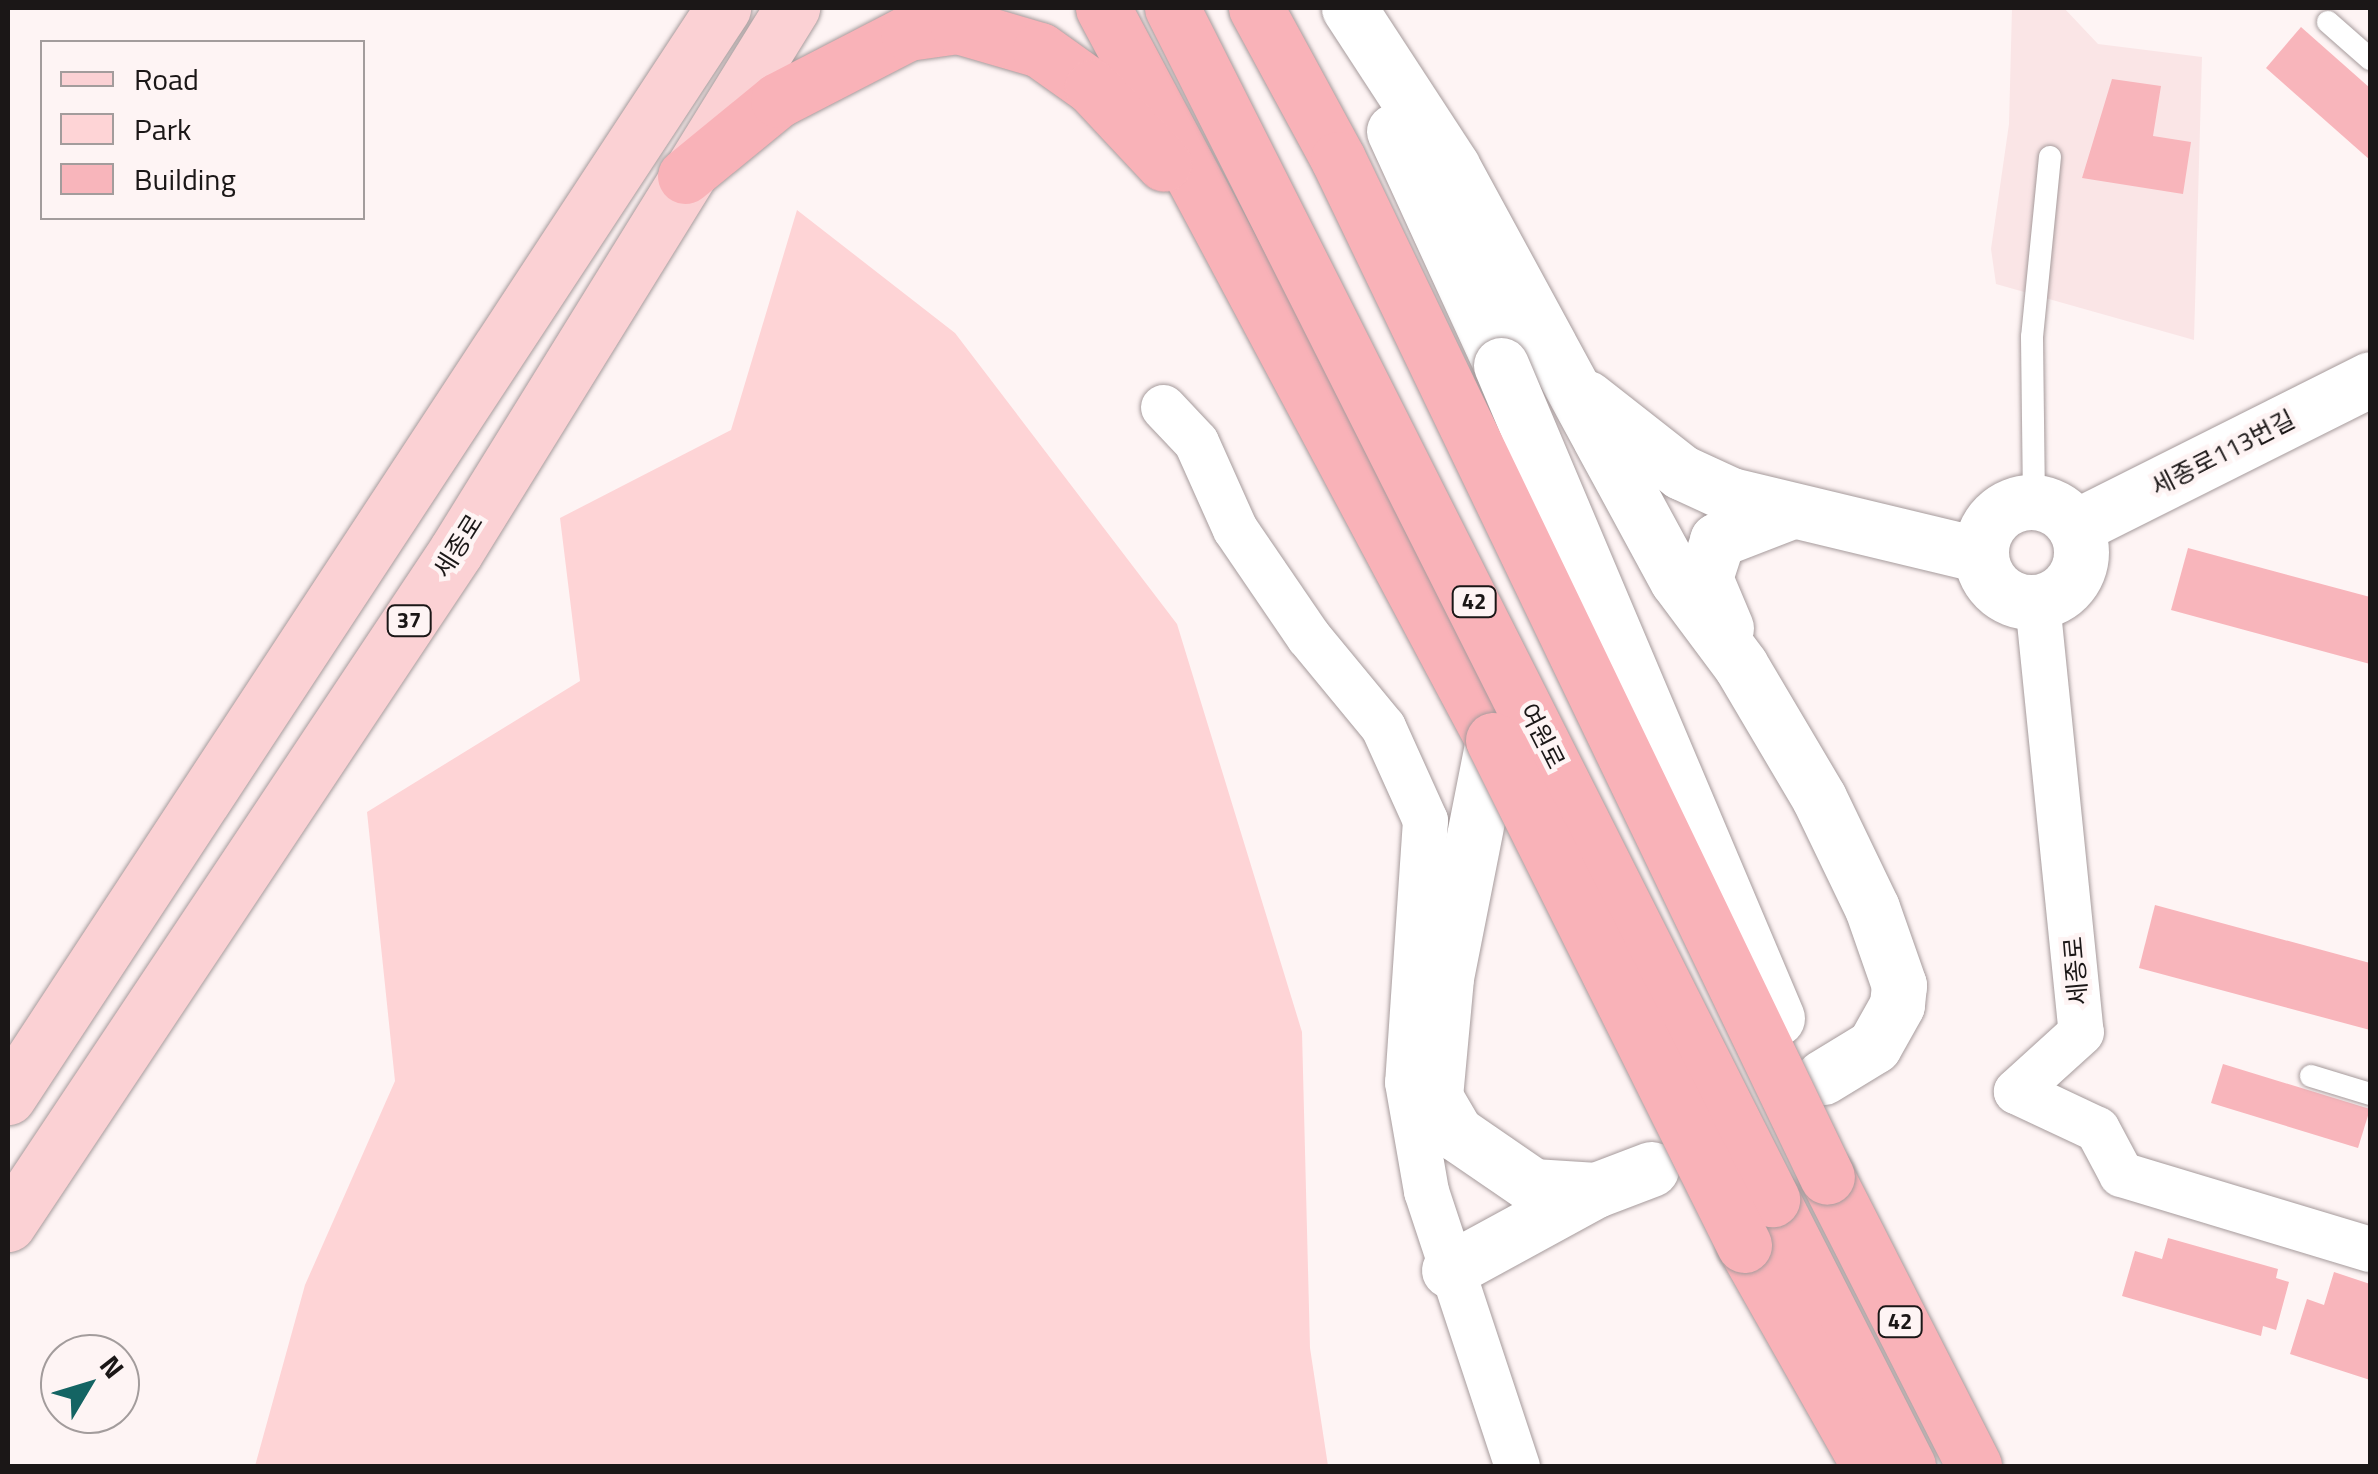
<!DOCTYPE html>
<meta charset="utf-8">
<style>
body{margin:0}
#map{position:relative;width:2378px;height:1474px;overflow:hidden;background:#fef4f4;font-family:"Titillium Web","Noto Sans KR",sans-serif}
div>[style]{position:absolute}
.built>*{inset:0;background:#fae5e6}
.green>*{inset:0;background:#fed4d6}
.building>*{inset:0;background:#f8b5bb}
.roads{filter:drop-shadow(0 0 2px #a69b9c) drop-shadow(0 0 2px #a69b9c)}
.lane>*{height:22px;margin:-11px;padding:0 11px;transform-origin:11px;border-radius:11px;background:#fff}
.street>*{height:45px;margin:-22.5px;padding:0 22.5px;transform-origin:22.5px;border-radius:22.5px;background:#fff}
.secondary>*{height:55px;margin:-27.5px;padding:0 27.5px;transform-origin:27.5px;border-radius:27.5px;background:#fff}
.secondary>.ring{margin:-27.5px;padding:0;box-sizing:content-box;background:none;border:55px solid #fff;border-radius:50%}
.primary>*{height:55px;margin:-27.5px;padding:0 27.5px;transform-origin:27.5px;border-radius:27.5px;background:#fbd1d4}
.highway>*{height:55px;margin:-27.5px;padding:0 27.5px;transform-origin:27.5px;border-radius:27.5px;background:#f9b2b8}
.bridges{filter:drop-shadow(0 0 2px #a69b9c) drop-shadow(0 0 2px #a69b9c)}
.secondary-bridge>*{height:55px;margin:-27.5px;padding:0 27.5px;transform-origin:27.5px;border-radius:27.5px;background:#fff}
.highway-bridge>*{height:55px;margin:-27.5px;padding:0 27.5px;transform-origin:27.5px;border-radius:27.5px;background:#f9b2b8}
span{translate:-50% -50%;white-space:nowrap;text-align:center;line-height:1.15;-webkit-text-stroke:9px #fef4f4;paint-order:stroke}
.shield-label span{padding:2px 8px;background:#fef4f4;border:2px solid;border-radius:8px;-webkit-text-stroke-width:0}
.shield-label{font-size:22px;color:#1b1717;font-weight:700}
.street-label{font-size:25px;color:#1b1717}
.frame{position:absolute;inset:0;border:10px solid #1b1717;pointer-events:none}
.legend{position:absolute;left:40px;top:40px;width:325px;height:180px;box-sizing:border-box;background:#fef4f4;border:2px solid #a39c9c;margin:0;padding:12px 18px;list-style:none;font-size:30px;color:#1b1717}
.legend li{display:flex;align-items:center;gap:20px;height:50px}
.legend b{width:50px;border:2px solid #a39c9c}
.north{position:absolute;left:40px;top:1334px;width:100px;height:100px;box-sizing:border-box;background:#fef4f4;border:2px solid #a39c9c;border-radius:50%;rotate:52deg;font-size:28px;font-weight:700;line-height:40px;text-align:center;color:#1b1717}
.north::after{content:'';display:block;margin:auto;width:35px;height:45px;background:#146463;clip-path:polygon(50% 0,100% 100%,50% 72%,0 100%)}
</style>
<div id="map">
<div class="built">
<i style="clip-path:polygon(2012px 8px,2064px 8px,2098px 44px,2202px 57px,2194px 340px,1996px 284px,1991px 249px,2009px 124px)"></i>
</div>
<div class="green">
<i style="clip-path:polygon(797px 210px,955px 333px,1177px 624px,1302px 1032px,1310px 1348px,1328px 1466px,255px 1466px,305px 1285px,395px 1081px,367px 812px,580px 681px,560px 518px,731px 430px)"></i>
</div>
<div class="building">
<i style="clip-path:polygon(2301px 27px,2370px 88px,2370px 160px,2266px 68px)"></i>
<i style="clip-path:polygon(2112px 79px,2161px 86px,2153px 136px,2191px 142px,2183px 194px,2082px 178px)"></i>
<i style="clip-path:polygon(2188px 548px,2370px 597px,2370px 664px,2171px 610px)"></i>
<i style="clip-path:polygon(2155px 905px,2370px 963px,2370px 1030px,2139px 968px)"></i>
<i style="clip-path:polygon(2223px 1064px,2370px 1109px,2358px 1148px,2211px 1103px)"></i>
<i style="clip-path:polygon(2168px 1238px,2278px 1269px,2276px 1278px,2289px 1282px,2276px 1330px,2263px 1326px,2261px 1336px,2122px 1296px,2135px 1251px,2162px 1259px)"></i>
<i style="clip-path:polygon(2334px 1272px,2370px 1284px,2370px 1380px,2290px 1354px,2307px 1299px,2324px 1305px)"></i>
</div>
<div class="roads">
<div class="lane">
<i style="left:2328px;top:22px;width:56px;rotate:41.4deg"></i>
<i style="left:2034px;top:502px;width:165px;rotate:-90.7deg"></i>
<i style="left:2032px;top:337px;width:181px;rotate:-84.3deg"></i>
<i style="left:2311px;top:1076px;width:62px;rotate:17deg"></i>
</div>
<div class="street">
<i style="left:1163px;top:407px;width:48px;rotate:46.7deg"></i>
<i style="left:1196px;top:442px;width:95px;rotate:65.9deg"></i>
<i style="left:1235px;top:529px;width:130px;rotate:55.7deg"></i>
<i style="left:1308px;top:636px;width:118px;rotate:50.5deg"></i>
<i style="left:1383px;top:727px;width:102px;rotate:65.7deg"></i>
<i style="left:1425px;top:820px;width:263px;rotate:93.9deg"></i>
<i style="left:1407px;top:1082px;width:111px;rotate:80.1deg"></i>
<i style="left:1426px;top:1191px;width:290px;rotate:71.7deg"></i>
<i style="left:2037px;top:602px;width:432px;rotate:84.2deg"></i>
<i style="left:2081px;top:1032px;width:88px;rotate:137.8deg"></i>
<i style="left:2016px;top:1091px;width:89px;rotate:25.1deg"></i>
<i style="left:2097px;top:1129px;width:51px;rotate:61.9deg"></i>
<i style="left:2121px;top:1174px;width:260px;rotate:16.8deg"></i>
</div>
<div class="secondary">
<i style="left:1349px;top:8px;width:189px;rotate:56.9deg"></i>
<i style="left:1452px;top:166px;width:471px;rotate:61.5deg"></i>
<i style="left:1677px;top:580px;width:107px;rotate:53.3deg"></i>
<i style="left:1741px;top:666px;width:153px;rotate:59.4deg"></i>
<i style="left:1819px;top:798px;width:122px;rotate:64.3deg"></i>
<i style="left:1872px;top:908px;width:82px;rotate:70.7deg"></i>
<i style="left:1899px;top:985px;width:20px;rotate:96deg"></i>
<i style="left:1897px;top:1005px;width:47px;rotate:119.3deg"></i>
<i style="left:1874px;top:1046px;width:60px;rotate:148.7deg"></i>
<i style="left:1394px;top:131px;width:257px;rotate:65.4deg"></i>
<i style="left:1587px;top:398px;width:120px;rotate:38.2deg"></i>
<i style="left:1681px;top:472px;width:55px;rotate:24.7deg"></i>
<i style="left:1731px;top:495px;width:257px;rotate:13.5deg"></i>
<i class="ring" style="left:1981px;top:502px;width:45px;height:45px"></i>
<i style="left:2075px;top:527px;width:330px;rotate:-26.6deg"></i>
<i style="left:1726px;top:628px;width:54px;rotate:-112.8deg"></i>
<i style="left:1705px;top:578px;width:40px;rotate:-72deg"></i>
<i style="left:1717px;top:540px;width:77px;rotate:-21.3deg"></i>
<i style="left:1493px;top:740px;width:243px;rotate:101.2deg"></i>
<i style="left:1446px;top:978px;width:120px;rotate:95.3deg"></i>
<i style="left:1435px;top:1097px;width:42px;rotate:59.7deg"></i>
<i style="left:1456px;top:1133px;width:93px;rotate:34.5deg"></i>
<i style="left:1533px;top:1186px;width:63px;rotate:3.6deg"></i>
<i style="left:1596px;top:1190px;width:59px;rotate:-20.9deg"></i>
<i style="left:1449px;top:1270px;width:167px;rotate:-28.6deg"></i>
</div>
<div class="primary">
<i style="left:8px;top:1097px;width:1303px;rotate:-56.71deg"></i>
<i style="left:8px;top:1224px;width:808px;rotate:-56.35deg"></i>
<i style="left:456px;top:551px;width:639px;rotate:-58.25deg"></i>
</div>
<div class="highway">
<i style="left:1103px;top:8px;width:829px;rotate:61.95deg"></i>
<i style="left:685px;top:176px;width:120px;rotate:-39.3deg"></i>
<i style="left:778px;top:100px;width:146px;rotate:-27.3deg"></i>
<i style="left:908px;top:33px;width:50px;rotate:-8deg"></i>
<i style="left:958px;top:26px;width:85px;rotate:16.3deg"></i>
<i style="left:1040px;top:50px;width:64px;rotate:35.4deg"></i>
<i style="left:1092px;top:87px;width:105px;rotate:46.9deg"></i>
<i style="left:1827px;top:1177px;width:324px;rotate:63deg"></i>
<i style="left:1772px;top:1199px;width:300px;rotate:63deg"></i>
<i style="left:1744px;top:1245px;width:254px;rotate:60.5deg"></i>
</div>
</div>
<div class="bridges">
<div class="secondary-bridge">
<i style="left:1501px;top:365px;width:709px;rotate:67.09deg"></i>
</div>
<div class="highway-bridge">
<i style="left:1172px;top:8px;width:1334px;rotate:63.26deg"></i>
<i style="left:1256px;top:8px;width:172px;rotate:61.5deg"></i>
<i style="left:1338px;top:159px;width:1129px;rotate:64.34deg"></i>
<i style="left:1493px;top:740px;width:564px;rotate:63.57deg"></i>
</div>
</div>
<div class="shield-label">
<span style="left:1474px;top:602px">42</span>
<span style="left:409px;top:621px">37</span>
<span style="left:1900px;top:1322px">42</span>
</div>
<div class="street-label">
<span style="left:2223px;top:453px;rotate:-27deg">세종로113번길</span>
<span style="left:458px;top:546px;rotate:-58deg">세종로</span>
<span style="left:1542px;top:736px;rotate:63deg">여원로</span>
<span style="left:2076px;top:971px;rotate:-95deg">세종로</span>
</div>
<div class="frame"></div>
<ul class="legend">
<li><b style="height:12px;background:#fbd1d4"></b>Road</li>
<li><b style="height:28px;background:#fed4d6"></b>Park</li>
<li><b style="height:28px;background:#f8b5bb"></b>Building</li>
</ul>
<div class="north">N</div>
</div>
